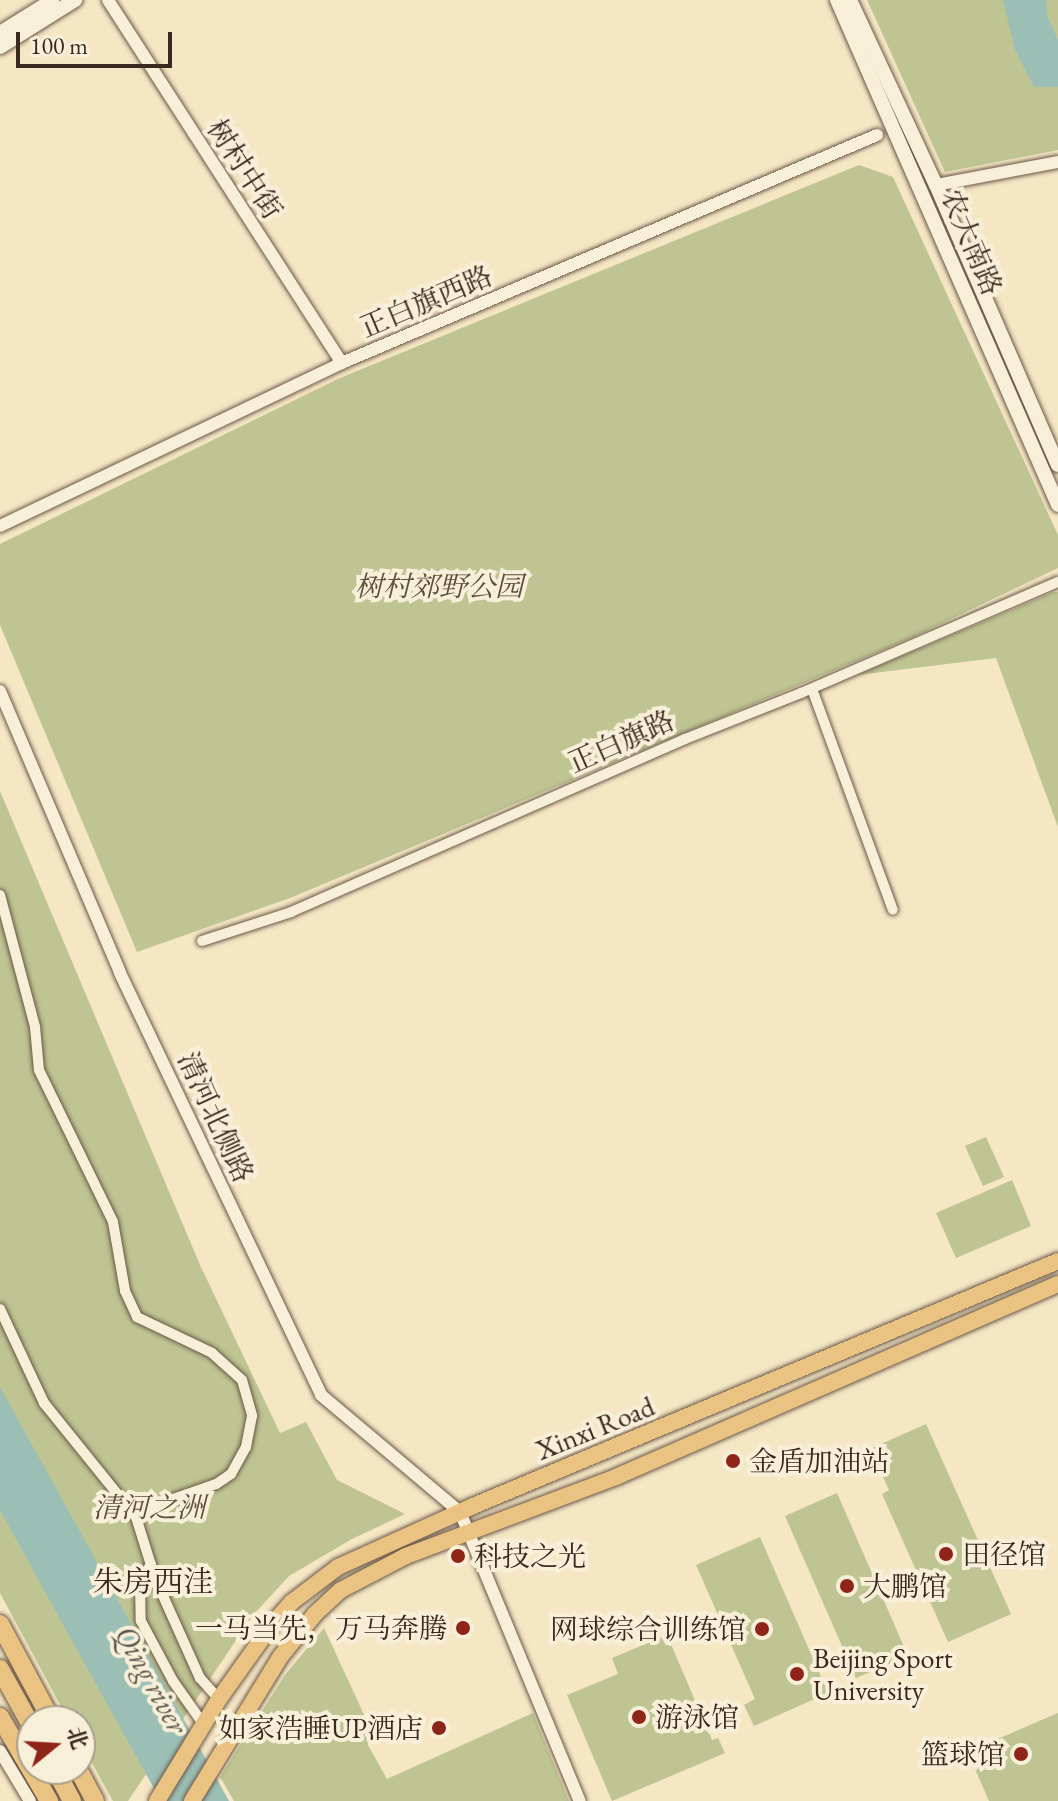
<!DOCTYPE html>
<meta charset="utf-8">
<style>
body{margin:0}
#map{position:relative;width:1058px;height:1801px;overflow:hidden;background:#f5e6c4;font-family:"EB Garamond","Noto Serif SC",serif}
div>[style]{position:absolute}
.green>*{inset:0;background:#bec492}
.water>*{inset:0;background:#9cbfb5}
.roads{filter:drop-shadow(0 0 2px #6a5848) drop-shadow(0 0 2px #6a5848)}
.minor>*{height:10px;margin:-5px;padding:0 5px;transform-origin:5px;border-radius:5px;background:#f8efd9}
.tertiary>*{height:12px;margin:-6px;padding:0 6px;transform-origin:6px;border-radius:6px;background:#f8efd9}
.secondary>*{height:14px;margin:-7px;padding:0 7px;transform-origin:7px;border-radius:7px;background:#f8efd9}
.primary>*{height:16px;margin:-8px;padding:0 8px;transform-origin:8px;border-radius:8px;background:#eac382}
.motorway>*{height:18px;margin:-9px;padding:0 9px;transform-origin:9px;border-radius:9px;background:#eac382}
.dots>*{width:22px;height:22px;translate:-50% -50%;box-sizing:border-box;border:4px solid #f8efd9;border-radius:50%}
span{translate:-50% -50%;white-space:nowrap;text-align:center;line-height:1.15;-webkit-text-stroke:8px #f8efd9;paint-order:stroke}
.street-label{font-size:28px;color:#3b281e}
.park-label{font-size:28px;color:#5c4f3b;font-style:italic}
.poi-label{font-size:28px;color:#3b281e}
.left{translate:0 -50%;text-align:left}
.right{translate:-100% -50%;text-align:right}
.neighbourhood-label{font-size:30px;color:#3b281e}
.water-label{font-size:30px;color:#58554b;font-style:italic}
.north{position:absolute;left:16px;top:1705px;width:80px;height:80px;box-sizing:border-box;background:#f8efd9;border:2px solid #ac9f8e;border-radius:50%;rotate:72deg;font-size:22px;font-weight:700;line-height:32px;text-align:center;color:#3b281e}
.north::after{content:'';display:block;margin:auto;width:28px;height:36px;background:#8f2418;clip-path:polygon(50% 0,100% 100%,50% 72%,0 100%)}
.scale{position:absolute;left:16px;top:32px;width:156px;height:36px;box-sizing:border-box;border:4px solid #3b281e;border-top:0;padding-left:10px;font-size:24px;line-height:28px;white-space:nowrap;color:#3b281e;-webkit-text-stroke:6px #f8efd9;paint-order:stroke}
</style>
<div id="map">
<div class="green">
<i style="clip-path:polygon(867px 0,1058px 0,1058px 150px,945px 172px)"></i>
<i style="clip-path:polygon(859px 165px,893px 177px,1058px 535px,1058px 568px,911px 638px,290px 898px,137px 952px,0 625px,0 544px,340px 378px)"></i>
<i style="clip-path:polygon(1054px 592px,1058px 592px,1058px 827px,996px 658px,857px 675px)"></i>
<i style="clip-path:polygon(0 791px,200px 1265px,280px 1433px,306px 1422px,337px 1480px,405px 1514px,352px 1539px,289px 1576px,253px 1615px,128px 1801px,113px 1801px,80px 1741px,80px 1721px,69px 1721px,0 1593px)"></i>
<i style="clip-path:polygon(986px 1137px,1004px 1177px,983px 1186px,965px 1146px)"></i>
<i style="clip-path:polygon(1012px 1180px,1031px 1226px,956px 1258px,936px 1213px)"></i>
<i style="clip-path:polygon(926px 1424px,1011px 1614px,948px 1642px,882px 1494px,889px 1490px,870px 1449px)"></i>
<i style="clip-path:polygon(837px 1493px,908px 1656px,856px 1678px,785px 1516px)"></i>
<i style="clip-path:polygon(760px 1537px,828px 1693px,754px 1726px,744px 1705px,755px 1699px,696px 1565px)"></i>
<i style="clip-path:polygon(324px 1628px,366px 1719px,368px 1745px,387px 1779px,533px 1713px,569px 1801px,234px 1801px,220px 1777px,285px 1675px)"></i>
<i style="clip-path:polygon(667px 1635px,712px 1740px,718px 1738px,725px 1753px,612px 1801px,567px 1695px,618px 1674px,612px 1658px)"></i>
<i style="clip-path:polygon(1058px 1713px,1058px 1801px,989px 1801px,975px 1769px,988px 1762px,981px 1746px)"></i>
</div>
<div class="water">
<i style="clip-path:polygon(1003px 0,1046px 0,1048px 18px,1058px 40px,1058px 87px,1034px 87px,1015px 50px)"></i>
<i style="clip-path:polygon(0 1387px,229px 1801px,161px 1801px,66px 1630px,0 1510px)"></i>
</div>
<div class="roads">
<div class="minor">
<i style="left:812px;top:689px;width:235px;rotate:69.9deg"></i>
<i style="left:0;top:895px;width:137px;rotate:75.1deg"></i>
<i style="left:35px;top:1027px;width:43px;rotate:84.7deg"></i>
<i style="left:39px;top:1070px;width:169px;rotate:64deg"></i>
<i style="left:113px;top:1222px;width:70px;rotate:80.1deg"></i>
<i style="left:125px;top:1291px;width:29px;rotate:65deg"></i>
<i style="left:137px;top:1317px;width:83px;rotate:25.6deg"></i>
<i style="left:212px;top:1353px;width:40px;rotate:42deg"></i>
<i style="left:242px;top:1380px;width:37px;rotate:74deg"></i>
<i style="left:252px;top:1416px;width:32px;rotate:101deg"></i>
<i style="left:246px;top:1447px;width:31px;rotate:119deg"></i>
<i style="left:231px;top:1474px;width:18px;rotate:146deg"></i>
<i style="left:216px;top:1484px;width:46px;rotate:160.8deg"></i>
<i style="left:173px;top:1499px;width:41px;rotate:154.1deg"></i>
<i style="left:202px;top:941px;width:94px;rotate:-18deg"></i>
<i style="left:291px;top:912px;width:430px;rotate:-23.7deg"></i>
<i style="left:685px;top:739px;width:125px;rotate:-21.6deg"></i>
<i style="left:801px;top:693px;width:280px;rotate:-23.4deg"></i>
<i style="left:0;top:1309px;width:104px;rotate:64.9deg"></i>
<i style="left:44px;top:1403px;width:146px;rotate:51.1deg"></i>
<i style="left:136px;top:1517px;width:64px;rotate:72.7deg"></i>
<i style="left:155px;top:1578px;width:110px;rotate:65.8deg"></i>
<i style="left:200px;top:1678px;width:28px;rotate:48deg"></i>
<i style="left:151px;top:1564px;width:21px;rotate:121deg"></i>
<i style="left:140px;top:1582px;width:39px;rotate:89deg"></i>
<i style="left:141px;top:1621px;width:68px;rotate:61.9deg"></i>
<i style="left:173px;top:1681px;width:54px;rotate:54.8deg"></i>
</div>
<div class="tertiary">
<i style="left:108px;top:0;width:432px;rotate:57.2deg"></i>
<i style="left:936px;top:185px;width:124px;rotate:-10.7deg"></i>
<i style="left:0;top:526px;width:373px;rotate:-25.5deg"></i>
<i style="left:337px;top:365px;width:587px;rotate:-23.07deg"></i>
<i style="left:0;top:691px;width:306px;rotate:66.9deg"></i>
<i style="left:120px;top:973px;width:467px;rotate:64.5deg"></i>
<i style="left:321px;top:1395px;width:182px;rotate:40.1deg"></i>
<i style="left:460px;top:1512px;width:313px;rotate:67.5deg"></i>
<i style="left:0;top:1751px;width:58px;rotate:59deg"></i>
</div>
<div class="secondary">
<i style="left:837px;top:0;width:551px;rotate:66.36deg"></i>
<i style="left:850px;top:0;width:204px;rotate:65.1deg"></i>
<i style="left:936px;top:185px;width:305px;rotate:66.5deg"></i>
<i style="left:0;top:33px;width:62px;rotate:-31.9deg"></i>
<i style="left:0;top:47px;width:89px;rotate:-32.1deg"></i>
</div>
<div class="primary">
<i style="left:157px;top:1801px;width:119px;rotate:-58.7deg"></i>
<i style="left:219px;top:1699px;width:95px;rotate:-54.5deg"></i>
<i style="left:274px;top:1622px;width:27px;rotate:-48deg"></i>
<i style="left:292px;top:1602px;width:58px;rotate:-37.3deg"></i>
<i style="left:338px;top:1567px;width:148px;rotate:-24.3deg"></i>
<i style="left:473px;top:1506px;width:634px;rotate:-22.72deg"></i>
<i style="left:192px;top:1801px;width:170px;rotate:-58.5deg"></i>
<i style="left:281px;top:1656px;width:54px;rotate:-51deg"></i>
<i style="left:315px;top:1614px;width:35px;rotate:-43deg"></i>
<i style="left:341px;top:1590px;width:73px;rotate:-27.6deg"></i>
<i style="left:406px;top:1556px;width:224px;rotate:-20.6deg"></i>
<i style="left:616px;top:1477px;width:482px;rotate:-23.6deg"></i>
</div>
<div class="motorway">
<i style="left:0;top:1624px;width:110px;rotate:61.8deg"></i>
<i style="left:0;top:1669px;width:66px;rotate:61.1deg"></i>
<i style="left:0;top:1717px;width:97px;rotate:59.7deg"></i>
<i style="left:55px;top:1769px;width:36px;rotate:62deg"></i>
<i style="left:78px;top:1769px;width:36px;rotate:62deg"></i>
</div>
</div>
<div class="dots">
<i style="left:733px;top:1461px;background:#8f2418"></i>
<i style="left:946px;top:1554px;background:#8f2418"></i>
<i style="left:458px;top:1556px;background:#8f2418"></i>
<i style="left:847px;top:1586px;background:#8f2418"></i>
<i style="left:463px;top:1628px;background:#8f2418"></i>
<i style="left:762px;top:1629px;background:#8f2418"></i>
<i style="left:797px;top:1674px;background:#8f2418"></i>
<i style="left:639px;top:1717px;background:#8f2418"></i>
<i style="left:439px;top:1728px;background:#8f2418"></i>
<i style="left:1021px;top:1754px;background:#8f2418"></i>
</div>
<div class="street-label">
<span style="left:245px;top:169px;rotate:57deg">树村中街</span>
<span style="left:972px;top:242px;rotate:67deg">农大南路</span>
<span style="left:426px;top:301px;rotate:-23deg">正白旗西路</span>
<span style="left:621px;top:741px;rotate:-24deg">正白旗路</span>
<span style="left:216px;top:1117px;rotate:65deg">清河北侧路</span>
<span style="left:595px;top:1428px;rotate:-22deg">Xinxi Road</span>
</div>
<div class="park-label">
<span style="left:439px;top:586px">树村郊野公园</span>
<span style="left:149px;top:1507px">清河之洲</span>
</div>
<div class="poi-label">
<span class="left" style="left:749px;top:1461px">金盾加油站</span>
<span class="left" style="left:962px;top:1554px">田径馆</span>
<span class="left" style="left:474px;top:1556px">科技之光</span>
<span class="left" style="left:863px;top:1586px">大鹏馆</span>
<span class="right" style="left:447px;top:1628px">一马当先，万马奔腾</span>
<span class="right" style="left:746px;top:1629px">网球综合训练馆</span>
<span class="left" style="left:813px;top:1674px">Beijing Sport<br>University</span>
<span class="left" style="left:655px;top:1717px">游泳馆</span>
<span class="right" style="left:423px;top:1728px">如家浩睡UP酒店</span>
<span class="right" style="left:1005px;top:1754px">篮球馆</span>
</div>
<div class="neighbourhood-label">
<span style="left:153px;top:1582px">朱房西洼</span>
</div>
<div class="water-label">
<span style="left:151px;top:1680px;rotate:61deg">Qing river</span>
</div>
<div class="north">北</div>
<div class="scale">100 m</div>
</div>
